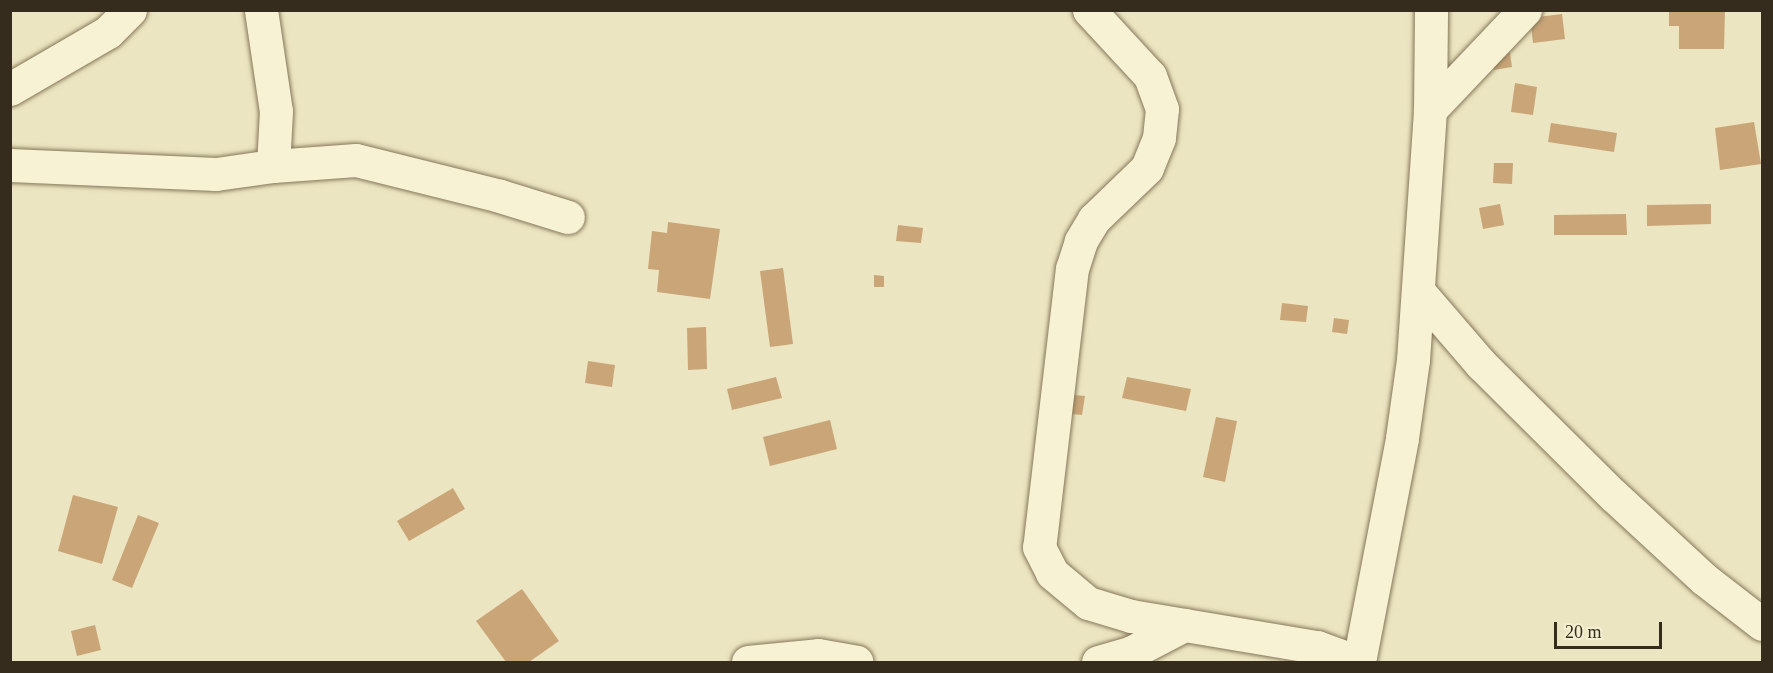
<!DOCTYPE html>
<style>
body{margin:0}
#map{position:relative;width:1773px;height:673px;overflow:hidden;background:#ece5c1;font-family:"Times New Roman",serif}
div>[style]{position:absolute}
.building>*{inset:0;background:#c9a578}
.roads{filter:drop-shadow(0 0 2px #857759) drop-shadow(0 0 2px #857759)}
.minor>*{height:33px;margin:-16.5px;padding:0 16.5px;transform-origin:16.5px;border-radius:16.5px;background:#f7f2d4}
span{translate:-50% -50%;white-space:nowrap;text-align:center;line-height:1.15;-webkit-text-stroke:5px #f4efd0;paint-order:stroke}
.frame{position:absolute;inset:0;border:12px solid #352c1d;pointer-events:none}
.scale{position:absolute;left:1554px;top:622px;width:108px;height:27px;box-sizing:border-box;border:3px solid #352c1d;border-top:0;padding-left:8px;font-size:18px;line-height:21px;white-space:nowrap;color:#352c1d;-webkit-text-stroke:4px #f4efd0;paint-order:stroke}
</style>
<div id="map">
<div class="building">
<i style="clip-path:polygon(1669px 10px,1725px 10px,1724px 49px,1679px 49px,1679px 26px,1669px 26px)"></i>
<i style="clip-path:polygon(1562px 14px,1565px 39px,1533px 43px,1530px 18px)"></i>
<i style="clip-path:polygon(1510px 53px,1512px 67px,1494px 70px,1491px 55px)"></i>
<i style="clip-path:polygon(1515px 83px,1537px 87px,1533px 115px,1511px 112px)"></i>
<i style="clip-path:polygon(1754px 122px,1761px 164px,1720px 170px,1715px 128px)"></i>
<i style="clip-path:polygon(1551px 123px,1617px 133px,1614px 152px,1548px 142px)"></i>
<i style="clip-path:polygon(1494px 163px,1513px 163px,1512px 184px,1493px 183px)"></i>
<i style="clip-path:polygon(1500px 204px,1504px 225px,1483px 229px,1479px 208px)"></i>
<i style="clip-path:polygon(1711px 204px,1711px 224px,1647px 226px,1647px 205px)"></i>
<i style="clip-path:polygon(1626px 214px,1627px 235px,1554px 235px,1554px 215px)"></i>
<i style="clip-path:polygon(668px 222px,720px 229px,710px 299px,657px 292px,659px 270px,648px 269px,652px 231px,667px 233px)"></i>
<i style="clip-path:polygon(898px 225px,923px 228px,921px 243px,896px 241px)"></i>
<i style="clip-path:polygon(783px 268px,793px 344px,770px 347px,760px 271px)"></i>
<i style="clip-path:polygon(874px 275px,884px 276px,884px 287px,874px 287px)"></i>
<i style="clip-path:polygon(1282px 303px,1308px 306px,1306px 322px,1280px 320px)"></i>
<i style="clip-path:polygon(1334px 318px,1349px 320px,1347px 334px,1332px 332px)"></i>
<i style="clip-path:polygon(706px 327px,707px 369px,688px 370px,687px 328px)"></i>
<i style="clip-path:polygon(588px 361px,615px 365px,612px 387px,585px 383px)"></i>
<i style="clip-path:polygon(776px 377px,782px 398px,732px 410px,727px 389px)"></i>
<i style="clip-path:polygon(1127px 377px,1191px 389px,1186px 411px,1122px 398px)"></i>
<i style="clip-path:polygon(1064px 394px,1085px 396px,1082px 415px,1062px 413px)"></i>
<i style="clip-path:polygon(1216px 417px,1237px 421px,1225px 482px,1203px 477px)"></i>
<i style="clip-path:polygon(830px 420px,837px 449px,770px 466px,763px 437px)"></i>
<i style="clip-path:polygon(453px 488px,465px 509px,409px 541px,397px 521px)"></i>
<i style="clip-path:polygon(73px 495px,118px 507px,102px 564px,58px 551px)"></i>
<i style="clip-path:polygon(138px 515px,159px 523px,132px 588px,112px 580px)"></i>
<i style="clip-path:polygon(522px 589px,559px 641px,529px 662px,506px 662px,476px 621px)"></i>
<i style="clip-path:polygon(95px 625px,101px 650px,77px 656px,71px 631px)"></i>
</div>
<div class="roads">
<div class="minor">
<i style="left:261px;top:10px;width:102px;rotate:81.6deg"></i>
<i style="left:276px;top:111px;width:55px;rotate:93.1deg"></i>
<i style="left:1089px;top:10px;width:90px;rotate:47.3deg"></i>
<i style="left:1150px;top:76px;width:35px;rotate:70deg"></i>
<i style="left:1162px;top:109px;width:29px;rotate:96deg"></i>
<i style="left:1159px;top:138px;width:32px;rotate:112deg"></i>
<i style="left:1147px;top:168px;width:74px;rotate:136.1deg"></i>
<i style="left:1094px;top:219px;width:26px;rotate:121deg"></i>
<i style="left:1081px;top:241px;width:28px;rotate:108deg"></i>
<i style="left:1072px;top:268px;width:281px;rotate:96.7deg"></i>
<i style="left:1039px;top:547px;width:29px;rotate:63deg"></i>
<i style="left:1052px;top:573px;width:47px;rotate:39.8deg"></i>
<i style="left:1088px;top:603px;width:45px;rotate:16.8deg"></i>
<i style="left:1131px;top:616px;width:189px;rotate:9.5deg"></i>
<i style="left:1317px;top:647px;width:44px;rotate:20.1deg"></i>
<i style="left:10px;top:89px;width:113px;rotate:-30.2deg"></i>
<i style="left:108px;top:32px;width:31px;rotate:-45deg"></i>
<i style="left:1430px;top:110px;width:138px;rotate:-46.5deg"></i>
<i style="left:10px;top:165px;width:206px;rotate:2.5deg"></i>
<i style="left:216px;top:174px;width:58px;rotate:-8deg"></i>
<i style="left:273px;top:166px;width:83px;rotate:-4.1deg"></i>
<i style="left:356px;top:160px;width:148px;rotate:14deg"></i>
<i style="left:500px;top:196px;width:71px;rotate:17.2deg"></i>
<i style="left:1419px;top:292px;width:95px;rotate:49.3deg"></i>
<i style="left:1481px;top:364px;width:186px;rotate:44.8deg"></i>
<i style="left:1613px;top:495px;width:124px;rotate:42.7deg"></i>
<i style="left:1704px;top:579px;width:73px;rotate:37.8deg"></i>
<i style="left:748px;top:662px;width:70px;rotate:-5.7deg"></i>
<i style="left:818px;top:655px;width:39px;rotate:10deg"></i>
<i style="left:1098px;top:662px;width:35px;rotate:-16deg"></i>
<i style="left:1132px;top:652px;width:59px;rotate:-27.4deg"></i>
<i style="left:1359px;top:662px;width:228px;rotate:-79.1deg"></i>
<i style="left:1402px;top:438px;width:79px;rotate:-82deg"></i>
<i style="left:1413px;top:360px;width:251px;rotate:-86.1deg"></i>
<i style="left:1430px;top:110px;width:100px;rotate:-89.4deg"></i>
</div>
</div>
<div class="frame"></div>
<div class="scale">20 m</div>
</div>
